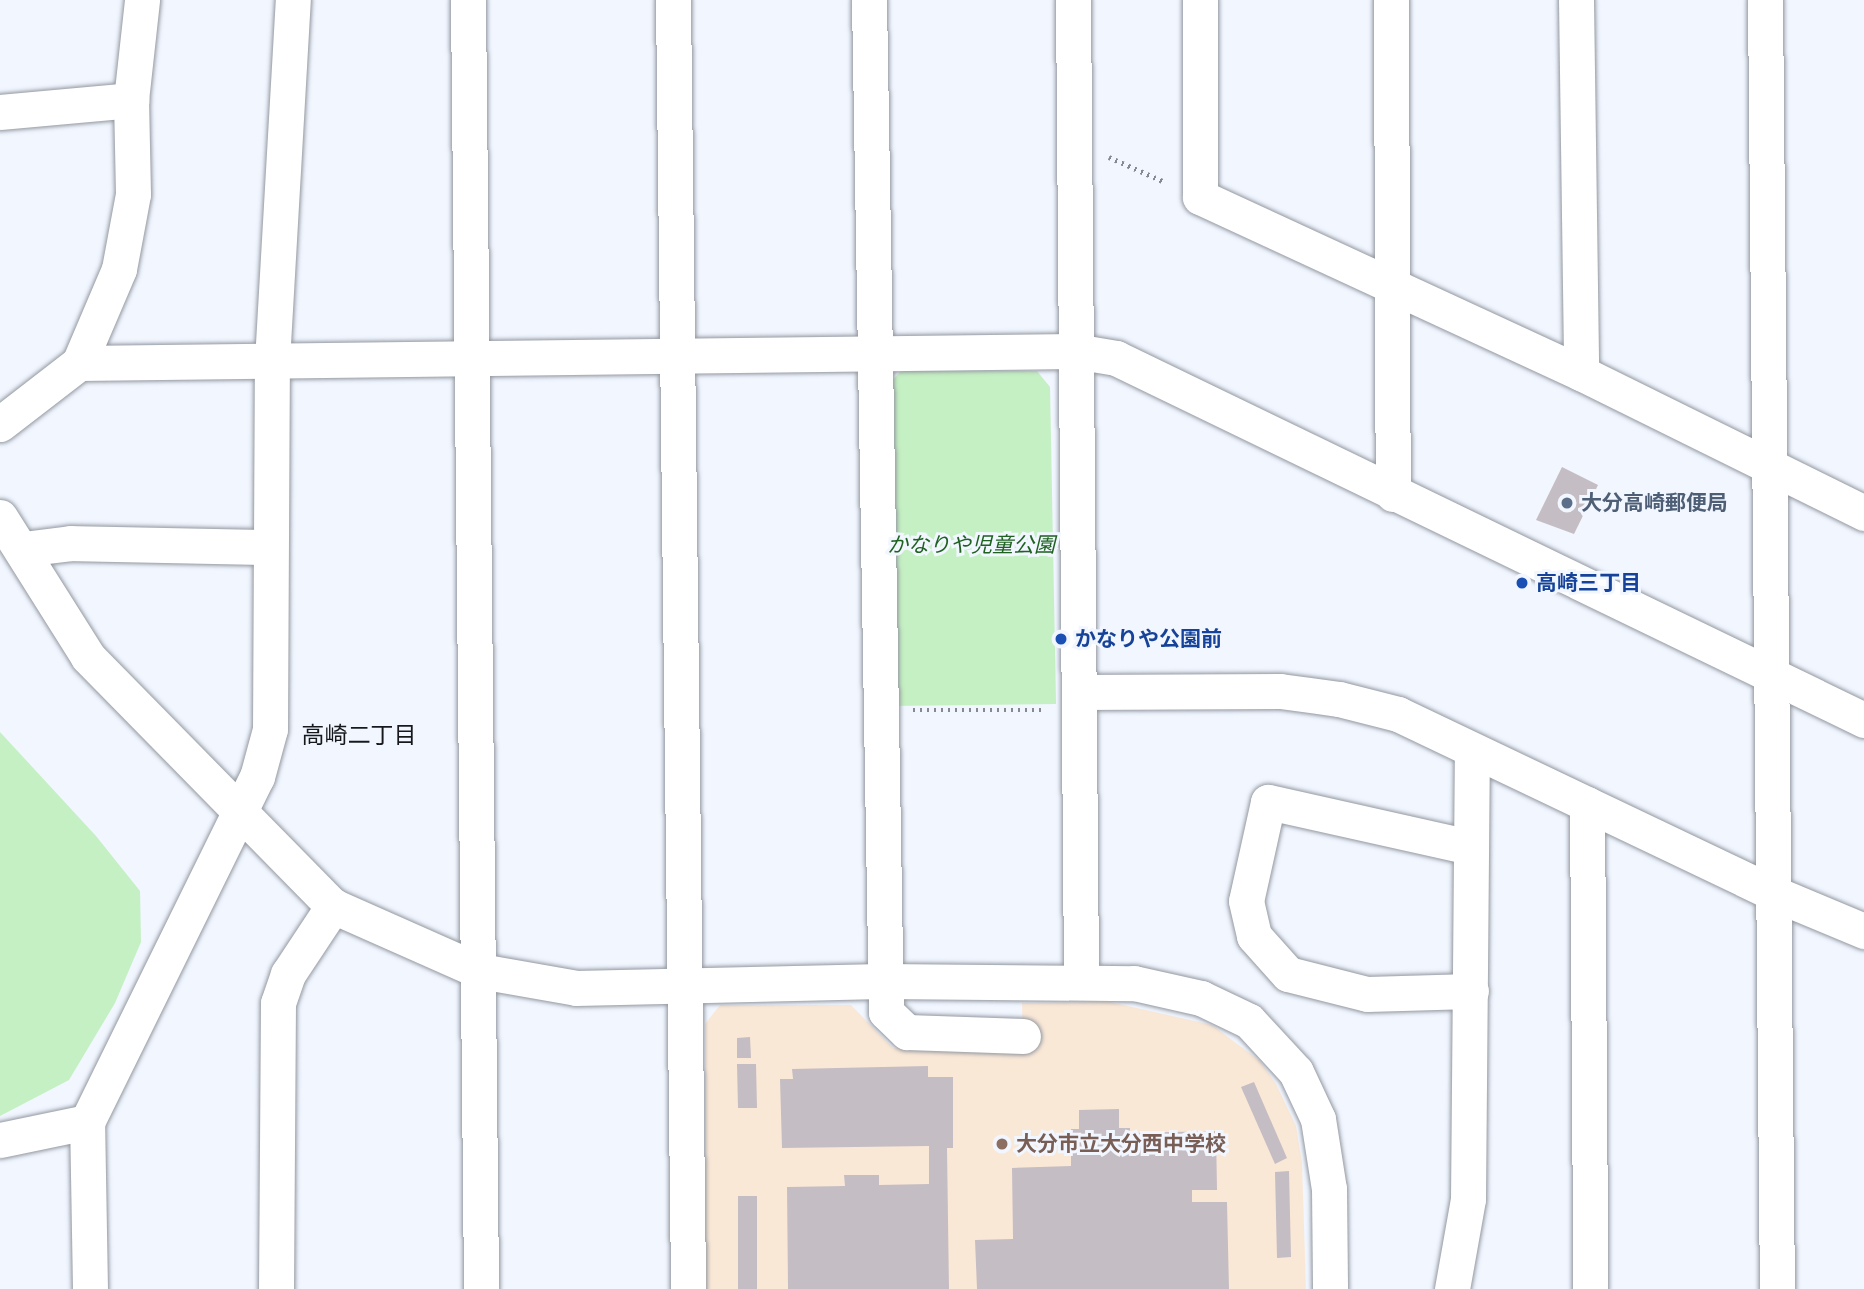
<!DOCTYPE html>
<meta charset="utf-8">
<style>
body{margin:0}
#map{position:relative;width:1864px;height:1289px;overflow:hidden;background:#f1f6ff;font-family:"Source Serif 4","Noto Sans JP",serif}
div>[style]{position:absolute}
.education>*{inset:0;background:#fae8d7}
.green>*{inset:0;background:#c5f0c3}
.building>*{inset:0;background:#c5bdc4}
.path>*{height:4.5px;margin-top:-2.25px;transform-origin:0;background:repeating-linear-gradient(90deg,#868a90 0 2px,transparent 0 7px)}
.roads{filter:drop-shadow(0 0 2px #9398a0) drop-shadow(0 0 2px #9398a0)}
.minor>*{height:35px;margin:-17.5px;padding:0 17.5px;transform-origin:17.5px;border-radius:17.5px;background:#fff}
.dots>*{width:19px;height:19px;translate:-50% -50%;box-sizing:border-box;border:4px solid #f1f6ff;border-radius:50%}
span{translate:-50% -50%;white-space:nowrap;text-align:center;line-height:1.15;-webkit-text-stroke:6px #f1f6ff;paint-order:stroke}
.service-label{font-size:21px;color:#4e5e75;font-weight:700}
.left{translate:0 -50%;text-align:left}
.park-label{font-size:21px;color:#1f6120;font-style:italic}
.transit-label{font-size:21px;color:#164399;font-weight:700}
.education-label{font-size:21px;color:#785e54;font-weight:700}
.neighbourhood-label{font-size:23px;color:#17181c}
</style>
<div id="map">
<div class="education">
<i style="clip-path:polygon(1110px 1002px,1212px 1025px,1260px 1061px,1276px 1084px,1296px 1126px,1302px 1163px,1306px 1289px,705px 1289px,705px 1024px,720px 1005px,851px 1005px,893px 1048px,1023px 1051px,1022px 1003px)"></i>
</div>
<div class="green">
<i style="clip-path:polygon(902px 370px,1037px 371px,1050px 387px,1056px 704px,890px 706px,888px 385px)"></i>
<i style="clip-path:polygon(0 732px,96px 836px,140px 891px,141px 942px,115px 1003px,69px 1080px,0 1116px)"></i>
</div>
<div class="building">
<i style="clip-path:polygon(1562px 467px,1598px 485px,1574px 534px,1536px 520px)"></i>
<i style="clip-path:polygon(750px 1037px,751px 1058px,737px 1058px,737px 1038px)"></i>
<i style="clip-path:polygon(737px 1064px,756px 1064px,757px 1108px,738px 1108px)"></i>
<i style="clip-path:polygon(928px 1066px,928px 1077px,953px 1077px,953px 1148px,947px 1148px,949px 1289px,788px 1289px,787px 1187px,845px 1186px,844px 1175px,879px 1175px,879px 1185px,929px 1184px,929px 1146px,782px 1148px,780px 1079px,793px 1079px,792px 1069px)"></i>
<i style="clip-path:polygon(1254px 1082px,1287px 1158px,1275px 1164px,1241px 1087px)"></i>
<i style="clip-path:polygon(1119px 1109px,1119px 1128px,1130px 1128px,1130px 1133px,1216px 1131px,1217px 1190px,1192px 1190px,1192px 1202px,1227px 1202px,1229px 1289px,977px 1289px,975px 1240px,1013px 1239px,1012px 1168px,1071px 1166px,1071px 1129px,1079px 1129px,1079px 1110px)"></i>
<i style="clip-path:polygon(1289px 1171px,1291px 1257px,1277px 1258px,1275px 1172px)"></i>
<i style="clip-path:polygon(738px 1196px,757px 1196px,757px 1289px,738px 1289px)"></i>
</div>
<div class="path">
<i style="left:1109px;top:157px;width:61px;rotate:24.1deg"></i>
<i style="left:913px;top:710px;width:132px"></i>
</div>
<div class="roads">
<div class="minor">
<i style="left:468px;top:0;width:1289px;rotate:89.42deg"></i>
<i style="left:673px;top:0;width:1289px;rotate:89.33deg"></i>
<i style="left:869px;top:0;width:1012px;rotate:89.04deg"></i>
<i style="left:886px;top:1012px;width:29px;rotate:44deg"></i>
<i style="left:907px;top:1032px;width:116px;rotate:2deg"></i>
<i style="left:1073px;top:0;width:981px;rotate:89.53deg"></i>
<i style="left:1200px;top:0;width:197px;rotate:90deg"></i>
<i style="left:1200px;top:197px;width:420px;rotate:24.8deg"></i>
<i style="left:1581px;top:373px;width:316px;rotate:26.3deg"></i>
<i style="left:1391px;top:0;width:494px;rotate:89.8deg"></i>
<i style="left:1576px;top:0;width:373px;rotate:89.2deg"></i>
<i style="left:1765px;top:0;width:1289px;rotate:89.47deg"></i>
<i style="left:0;top:112px;width:132px;rotate:-5.2deg"></i>
<i style="left:79px;top:363px;width:996px;rotate:-0.69deg"></i>
<i style="left:1075px;top:351px;width:42px;rotate:9.7deg"></i>
<i style="left:1116px;top:358px;width:831px;rotate:25.82deg"></i>
<i style="left:0;top:424px;width:100px;rotate:-37.7deg"></i>
<i style="left:79px;top:363px;width:102px;rotate:-66.9deg"></i>
<i style="left:119px;top:269px;width:76px;rotate:-79.4deg"></i>
<i style="left:133px;top:194px;width:94px;rotate:-91.2deg"></i>
<i style="left:131px;top:100px;width:101px;rotate:-83.7deg"></i>
<i style="left:0;top:517px;width:165px;rotate:57.8deg"></i>
<i style="left:88px;top:657px;width:349px;rotate:45.5deg"></i>
<i style="left:333px;top:906px;width:161px;rotate:23.9deg"></i>
<i style="left:480px;top:971px;width:97px;rotate:10deg"></i>
<i style="left:576px;top:988px;width:306px;rotate:-1.3deg"></i>
<i style="left:882px;top:981px;width:252px;rotate:0.5deg"></i>
<i style="left:1134px;top:983px;width:69px;rotate:12.6deg"></i>
<i style="left:1201px;top:998px;width:53px;rotate:25.6deg"></i>
<i style="left:1249px;top:1021px;width:69px;rotate:47.3deg"></i>
<i style="left:1296px;top:1072px;width:52px;rotate:64.9deg"></i>
<i style="left:1318px;top:1119px;width:71px;rotate:81.1deg"></i>
<i style="left:1329px;top:1189px;width:100px;rotate:89.4deg"></i>
<i style="left:23px;top:549px;width:48px;rotate:-7.1deg"></i>
<i style="left:71px;top:543px;width:199px;rotate:1.2deg"></i>
<i style="left:1079px;top:692px;width:201px;rotate:-0.3deg"></i>
<i style="left:1280px;top:691px;width:60px;rotate:7.7deg"></i>
<i style="left:1339px;top:699px;width:61px;rotate:14.3deg"></i>
<i style="left:1398px;top:714px;width:416px;rotate:25.5deg"></i>
<i style="left:1773px;top:893px;width:99px;rotate:22.7deg"></i>
<i style="left:1587px;top:804px;width:485px;rotate:89.6deg"></i>
<i style="left:1470px;top:847px;width:207px;rotate:-167.4deg"></i>
<i style="left:1268px;top:802px;width:101px;rotate:102.5deg"></i>
<i style="left:1246px;top:901px;width:36px;rotate:77deg"></i>
<i style="left:1254px;top:936px;width:51px;rotate:48.2deg"></i>
<i style="left:1288px;top:974px;width:81px;rotate:14.2deg"></i>
<i style="left:1367px;top:994px;width:104px;rotate:-1.7deg"></i>
<i style="left:0;top:1140px;width:89px;rotate:-11.7deg"></i>
<i style="left:90px;top:1289px;width:167px;rotate:-91deg"></i>
<i style="left:87px;top:1122px;width:385px;rotate:-63.8deg"></i>
<i style="left:257px;top:777px;width:50px;rotate:-74.8deg"></i>
<i style="left:270px;top:729px;width:368px;rotate:-89.7deg"></i>
<i style="left:272px;top:361px;width:362px;rotate:-86.7deg"></i>
<i style="left:276px;top:1289px;width:286px;rotate:-89.6deg"></i>
<i style="left:278px;top:1003px;width:31px;rotate:-71deg"></i>
<i style="left:288px;top:974px;width:82px;rotate:-56.5deg"></i>
<i style="left:1452px;top:1289px;width:91px;rotate:-79.9deg"></i>
<i style="left:1468px;top:1199px;width:449px;rotate:-89.5deg"></i>
</div>
</div>
<div class="dots">
<i style="left:1567px;top:503px;background:#5c6f8a"></i>
<i style="left:1522px;top:583px;background:#1a4fb4"></i>
<i style="left:1061px;top:639px;background:#1a4fb4"></i>
<i style="left:1002px;top:1144px;background:#8d6e63"></i>
</div>
<div class="service-label">
<span class="left" style="left:1581px;top:503px">大分高崎郵便局</span>
</div>
<div class="park-label">
<span style="left:971px;top:545px">かなりや児童公園</span>
</div>
<div class="transit-label">
<span class="left" style="left:1536px;top:583px">高崎三丁目</span>
<span class="left" style="left:1075px;top:639px">かなりや公園前</span>
</div>
<div class="education-label">
<span class="left" style="left:1016px;top:1144px">大分市立大分西中学校</span>
</div>
<div class="neighbourhood-label">
<span style="left:359px;top:735px">高崎二丁目</span>
</div>
</div>
